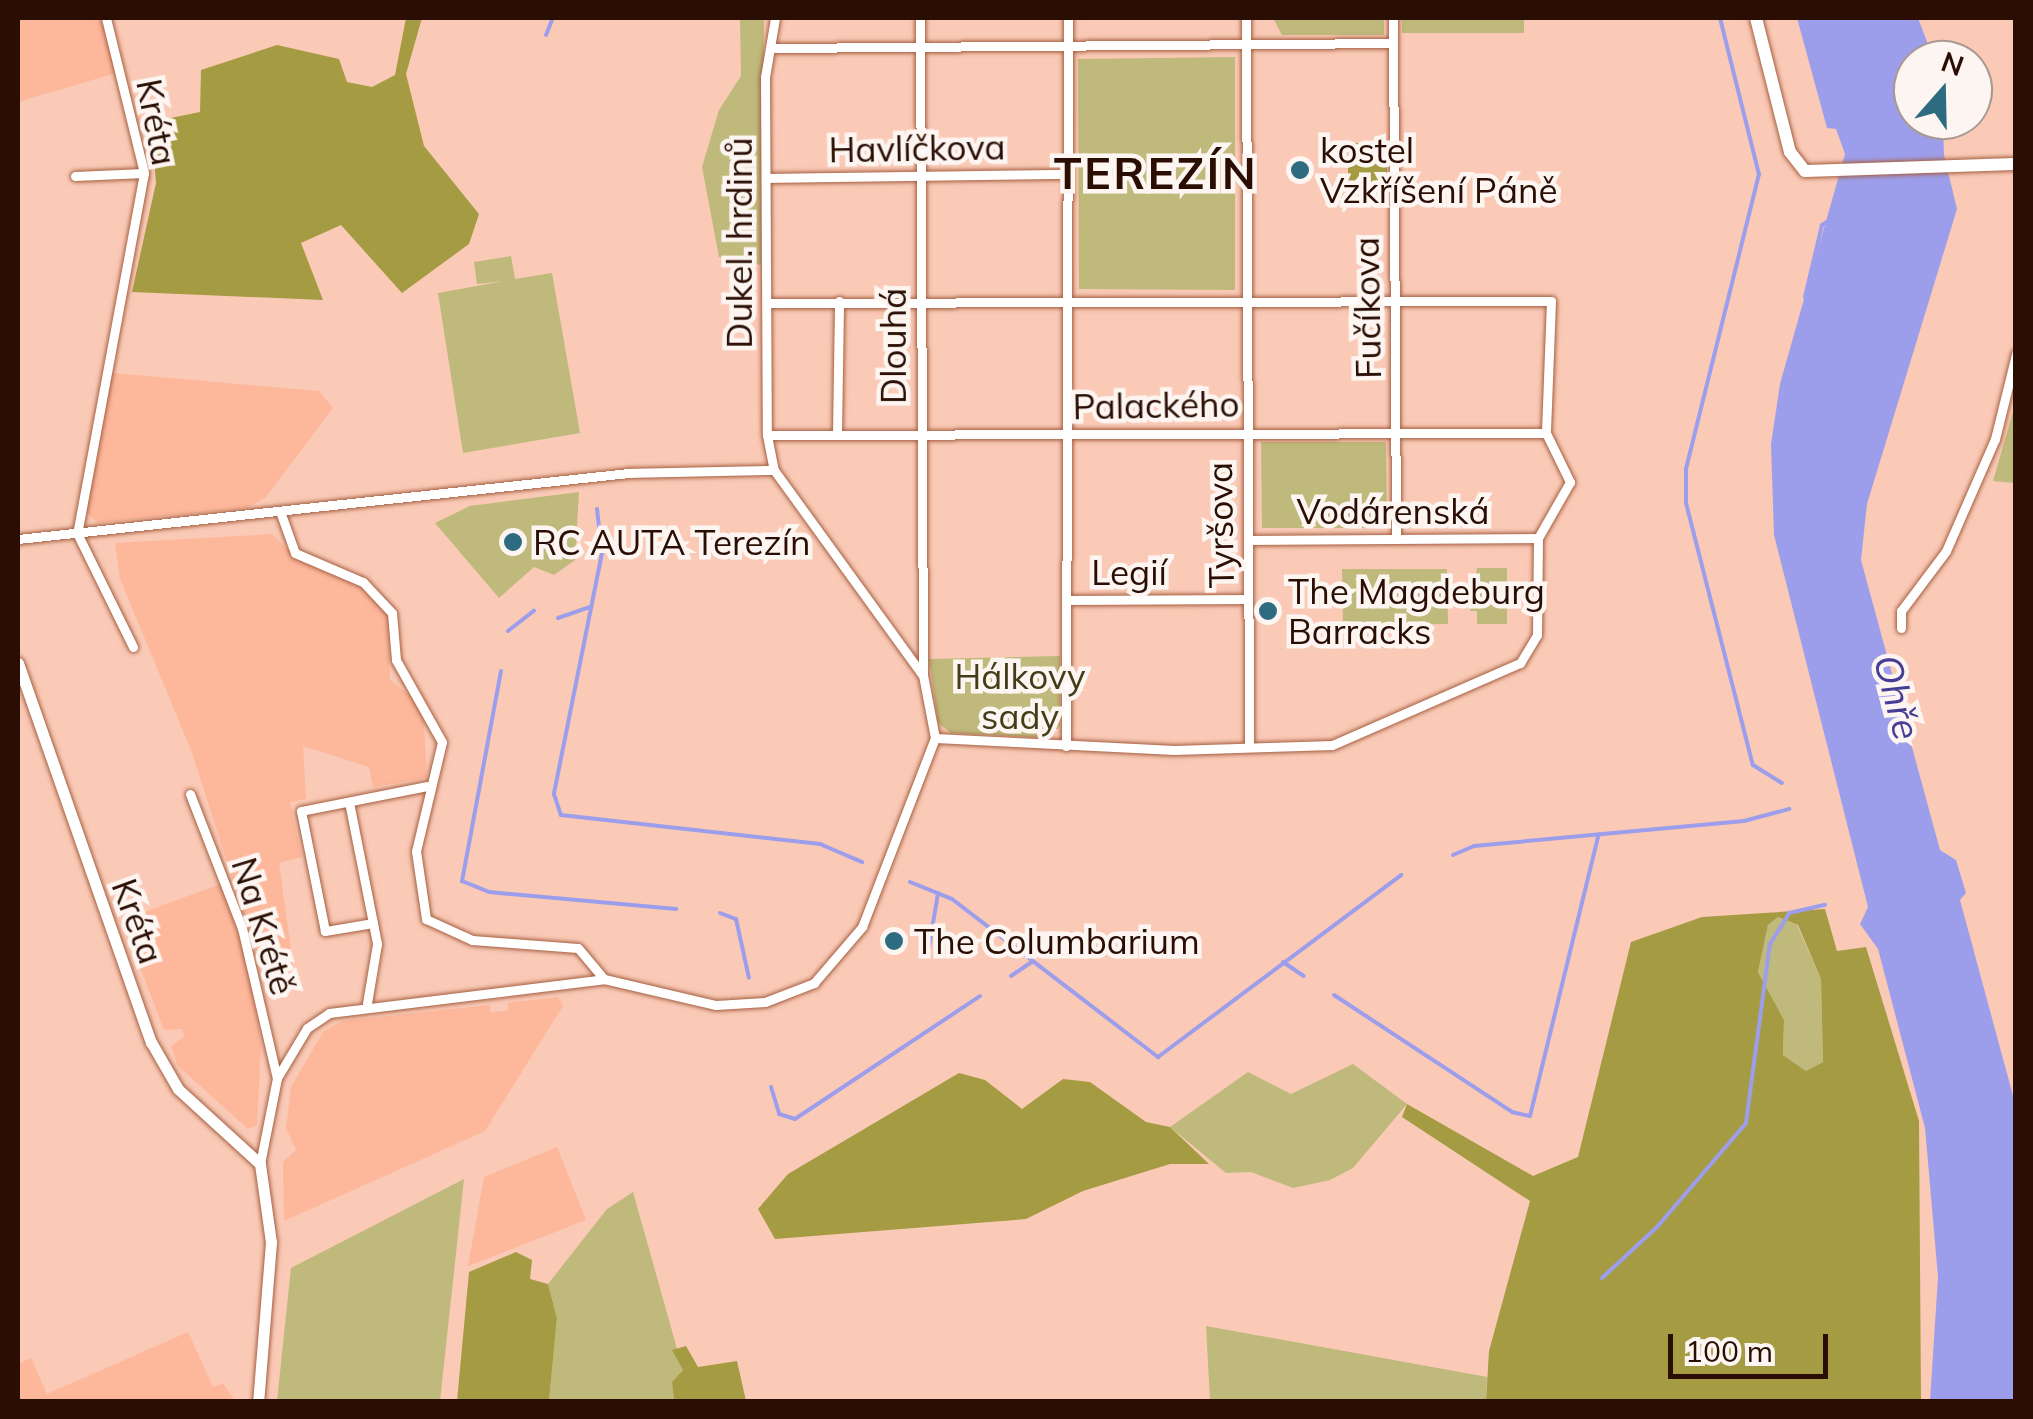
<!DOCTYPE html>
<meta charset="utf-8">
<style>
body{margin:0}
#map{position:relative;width:2033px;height:1419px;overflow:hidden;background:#facab6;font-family:Mulish,sans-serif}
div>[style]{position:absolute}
.built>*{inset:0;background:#fdb79b}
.green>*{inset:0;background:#bfb97b}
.forest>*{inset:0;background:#a59b43}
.water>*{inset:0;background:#9d9eeb}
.stream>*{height:4px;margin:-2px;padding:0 2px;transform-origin:2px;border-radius:2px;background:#9d9eeb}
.roads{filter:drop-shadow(0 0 2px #a65f41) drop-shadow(0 0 2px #a65f41)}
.minor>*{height:9px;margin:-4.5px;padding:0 4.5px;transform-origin:4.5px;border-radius:4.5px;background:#fff}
.tertiary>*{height:11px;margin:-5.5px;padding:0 5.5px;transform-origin:5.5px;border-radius:5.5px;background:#fff}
.secondary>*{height:12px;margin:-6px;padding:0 6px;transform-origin:6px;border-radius:6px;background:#fff}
.dots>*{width:28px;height:28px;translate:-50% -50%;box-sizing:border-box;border:5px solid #fdf5f1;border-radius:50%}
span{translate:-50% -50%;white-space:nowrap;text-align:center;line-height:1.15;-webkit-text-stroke:9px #fdf5f1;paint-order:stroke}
.street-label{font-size:35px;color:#2a0e03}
.poi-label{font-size:35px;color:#2a0e03}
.left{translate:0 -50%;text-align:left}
.park-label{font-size:35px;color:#423d18}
.water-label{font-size:38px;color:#453d96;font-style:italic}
.district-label{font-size:45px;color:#2a0e03;font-weight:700;letter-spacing:2.5px}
.frame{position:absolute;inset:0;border:20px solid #2a0e03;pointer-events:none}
.north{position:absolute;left:1893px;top:40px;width:100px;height:100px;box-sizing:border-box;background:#fdf5f1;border:2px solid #a99992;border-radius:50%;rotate:20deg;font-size:28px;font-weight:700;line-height:40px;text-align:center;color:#2a0e03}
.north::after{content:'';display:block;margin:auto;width:35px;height:45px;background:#2c6b80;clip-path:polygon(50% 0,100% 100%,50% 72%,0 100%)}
.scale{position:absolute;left:1668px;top:1334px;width:160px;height:45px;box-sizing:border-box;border:5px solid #2a0e03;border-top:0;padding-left:12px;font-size:30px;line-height:35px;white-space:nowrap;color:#2a0e03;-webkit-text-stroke:8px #fdf5f1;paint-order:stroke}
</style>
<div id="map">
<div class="built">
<i style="clip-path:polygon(18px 18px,101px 18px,116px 73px,18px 102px)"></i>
<i style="clip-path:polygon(112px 373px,319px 391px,333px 408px,265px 498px,247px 508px,98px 523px,83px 509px)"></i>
<i style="clip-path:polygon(272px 534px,301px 562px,361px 587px,388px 615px,390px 680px,423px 706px,427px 778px,373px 787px,369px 767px,303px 746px,306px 799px,290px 802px,302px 857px,279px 863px,294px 971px,257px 954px,191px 750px,120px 579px,115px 543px)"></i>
<i style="clip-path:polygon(221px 884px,249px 967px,261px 1046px,257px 1125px,248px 1129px,178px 1066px,171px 1046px,184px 1037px,182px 1029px,164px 1030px,122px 920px)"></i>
<i style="clip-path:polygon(558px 997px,563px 1006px,485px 1131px,284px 1221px,283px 1162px,296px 1150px,286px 1128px,291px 1087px,323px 1032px,341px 1021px,490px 1005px,490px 1012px,508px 1011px,508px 1003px)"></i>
<i style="clip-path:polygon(557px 1147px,586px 1220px,468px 1266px,484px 1177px)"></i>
<i style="clip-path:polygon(188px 1332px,213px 1387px,223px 1383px,235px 1401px,18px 1401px,18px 1364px,31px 1358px,47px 1394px)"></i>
</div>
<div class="green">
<i style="clip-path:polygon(740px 18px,764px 18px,761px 265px,719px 257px,702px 167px,719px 110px,741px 76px)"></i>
<i style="clip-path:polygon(1273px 18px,1384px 18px,1384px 35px,1282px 35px)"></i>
<i style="clip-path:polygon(1402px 18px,1524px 18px,1524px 33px,1402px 33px)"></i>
<i style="clip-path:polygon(1235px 57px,1235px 290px,1079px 289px,1078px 59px)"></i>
<i style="clip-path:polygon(511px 256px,515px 279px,552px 273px,580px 433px,463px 453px,438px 293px,504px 281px,477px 284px,474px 262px)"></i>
<i style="clip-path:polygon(2015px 405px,2015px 483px,1993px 481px)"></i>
<i style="clip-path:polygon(1261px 442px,1386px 442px,1387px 528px,1262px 528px)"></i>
<i style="clip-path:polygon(579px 492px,575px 560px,554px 575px,534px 567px,499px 598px,435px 523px,470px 506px)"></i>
<i style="clip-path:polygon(1477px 568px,1507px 568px,1507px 624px,1477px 624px,1477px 611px,1470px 611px)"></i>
<i style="clip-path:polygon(1342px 569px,1447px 569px,1448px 624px,1343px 625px)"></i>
<i style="clip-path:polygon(1060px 656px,1060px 726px,1049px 738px,951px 733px,938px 723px,929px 659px)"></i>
<i style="clip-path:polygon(1778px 917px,1797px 925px,1821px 979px,1823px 1062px,1806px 1071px,1783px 1055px,1784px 1020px,1758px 972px,1768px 925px)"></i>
<i style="clip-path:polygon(1353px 1064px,1407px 1104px,1353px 1168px,1330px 1180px,1293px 1188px,1251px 1172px,1226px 1173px,1170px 1127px,1248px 1072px,1291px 1094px)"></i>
<i style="clip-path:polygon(464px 1179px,440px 1401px,277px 1401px,291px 1268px)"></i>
<i style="clip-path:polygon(633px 1192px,683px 1370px,672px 1382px,674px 1401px,549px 1401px,557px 1318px,548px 1284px,607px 1209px)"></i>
<i style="clip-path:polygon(1206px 1326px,1487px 1377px,1486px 1401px,1210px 1401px)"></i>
</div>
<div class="forest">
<i style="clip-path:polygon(406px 18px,422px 18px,406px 74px,424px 146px,479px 214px,469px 244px,402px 293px,341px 225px,301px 243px,323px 300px,132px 292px,156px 183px,151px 122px,200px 112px,201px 70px,277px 45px,339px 59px,347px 82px,372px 87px,395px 75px)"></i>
<i style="clip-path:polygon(1348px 143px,1387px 143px,1387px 193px,1348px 193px)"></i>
<i style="clip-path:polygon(evenodd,1825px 909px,1837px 951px,1866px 947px,1919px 1121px,1921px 1401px,1486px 1401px,1489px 1351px,1530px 1201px,1402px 1117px,1407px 1104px,1533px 1176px,1578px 1157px,1631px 942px,1702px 917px,1825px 909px,1778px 917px,1798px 925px,1821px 979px,1823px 1062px,1806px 1071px,1783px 1055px,1784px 1020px,1758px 972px,1768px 925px,1778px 917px)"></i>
<i style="clip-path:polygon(959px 1073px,985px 1080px,1022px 1109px,1063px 1079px,1090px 1082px,1146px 1122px,1170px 1127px,1209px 1164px,1170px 1164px,1083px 1191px,1026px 1219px,775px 1239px,758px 1209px,788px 1174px)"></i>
<i style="clip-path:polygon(516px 1252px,532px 1260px,530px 1279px,548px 1284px,557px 1318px,549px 1401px,457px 1401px,469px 1272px)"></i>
<i style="clip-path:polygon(686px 1346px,698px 1367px,737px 1361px,746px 1401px,674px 1401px,672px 1382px,683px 1370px,672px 1350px)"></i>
</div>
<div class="water">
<i style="clip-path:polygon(1797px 18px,1918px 18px,1934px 60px,1913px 60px,1913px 120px,1951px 120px,1943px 126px,1944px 155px,1957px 209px,1867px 504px,1861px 560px,1940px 850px,1956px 860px,1966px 893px,1960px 900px,2015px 1103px,2015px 1401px,1930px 1401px,1938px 1277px,1925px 1128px,1878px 949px,1860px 924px,1868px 907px,1774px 535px,1771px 444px,1780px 384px,1845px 154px,1836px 129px,1827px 128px)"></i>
</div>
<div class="stream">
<i style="left:1720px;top:18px;width:161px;rotate:76deg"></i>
<i style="left:1759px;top:174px;width:304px;rotate:103.9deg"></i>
<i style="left:1686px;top:469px;width:34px;rotate:90deg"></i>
<i style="left:1686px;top:503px;width:270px;rotate:75.7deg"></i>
<i style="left:1753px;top:765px;width:34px;rotate:32deg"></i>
<i style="left:546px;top:35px;width:18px;rotate:-68deg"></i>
<i style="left:1805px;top:297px;width:74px;rotate:-76.7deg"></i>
<i style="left:1822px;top:225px;width:9px;rotate:-32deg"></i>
<i style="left:597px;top:509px;width:44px;rotate:83.5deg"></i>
<i style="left:602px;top:553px;width:246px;rotate:101.3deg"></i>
<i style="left:554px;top:794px;width:22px;rotate:72deg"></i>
<i style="left:561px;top:815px;width:261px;rotate:6.4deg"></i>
<i style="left:820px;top:844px;width:46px;rotate:23.2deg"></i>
<i style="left:558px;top:618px;width:34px;rotate:-19deg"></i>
<i style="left:508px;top:631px;width:33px;rotate:-38deg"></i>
<i style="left:501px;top:671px;width:214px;rotate:100.5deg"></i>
<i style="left:462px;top:881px;width:29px;rotate:22deg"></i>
<i style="left:489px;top:892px;width:188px;rotate:5.2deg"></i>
<i style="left:1453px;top:855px;width:23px;rotate:-23deg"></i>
<i style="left:1474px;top:846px;width:271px;rotate:-5.3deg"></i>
<i style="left:1744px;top:821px;width:47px;rotate:-14.9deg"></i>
<i style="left:910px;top:882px;width:45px;rotate:22deg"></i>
<i style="left:952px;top:899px;width:260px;rotate:37.5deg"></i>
<i style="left:1158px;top:1057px;width:304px;rotate:-36.8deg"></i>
<i style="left:720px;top:913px;width:17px;rotate:21deg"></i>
<i style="left:736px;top:919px;width:60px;rotate:77.6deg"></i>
<i style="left:929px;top:947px;width:55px;rotate:-80.5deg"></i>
<i style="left:1283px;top:962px;width:25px;rotate:34deg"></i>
<i style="left:1011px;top:976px;width:25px;rotate:-34deg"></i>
<i style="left:1334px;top:995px;width:213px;rotate:33.3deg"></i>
<i style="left:1512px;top:1112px;width:18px;rotate:13deg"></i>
<i style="left:1530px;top:1116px;width:290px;rotate:-76.3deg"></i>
<i style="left:771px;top:1087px;width:28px;rotate:73deg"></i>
<i style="left:779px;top:1114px;width:17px;rotate:17deg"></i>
<i style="left:795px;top:1119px;width:222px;rotate:-33.6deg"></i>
<i style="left:1602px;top:1278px;width:75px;rotate:-42.8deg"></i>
<i style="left:1657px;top:1227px;width:137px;rotate:-49.4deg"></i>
<i style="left:1746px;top:1123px;width:181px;rotate:-82.4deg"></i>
<i style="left:1770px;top:944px;width:36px;rotate:-58deg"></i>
<i style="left:1789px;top:913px;width:37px;rotate:-13deg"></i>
</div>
<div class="roads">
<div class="minor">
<i style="left:106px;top:18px;width:160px;rotate:76.2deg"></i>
<i style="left:144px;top:173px;width:366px;rotate:100.5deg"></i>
<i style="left:77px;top:533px;width:127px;rotate:63.8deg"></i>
<i style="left:775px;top:18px;width:60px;rotate:99.6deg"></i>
<i style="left:765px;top:77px;width:358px;rotate:89.7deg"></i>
<i style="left:767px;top:435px;width:36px;rotate:79deg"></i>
<i style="left:774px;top:470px;width:251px;rotate:54.1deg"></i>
<i style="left:1246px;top:18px;width:729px;rotate:89.76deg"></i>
<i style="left:1393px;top:18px;width:520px;rotate:89.67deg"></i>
<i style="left:775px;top:48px;width:618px;rotate:-0.46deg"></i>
<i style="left:75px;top:176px;width:69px;rotate:-2.5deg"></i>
<i style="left:767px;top:178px;width:300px;rotate:-0.8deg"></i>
<i style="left:768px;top:303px;width:783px;rotate:-0.15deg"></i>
<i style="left:1551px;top:301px;width:132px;rotate:92.2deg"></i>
<i style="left:1546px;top:433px;width:55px;rotate:63.9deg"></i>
<i style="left:1570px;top:482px;width:64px;rotate:119.7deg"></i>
<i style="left:1538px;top:538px;width:97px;rotate:90.6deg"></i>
<i style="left:1537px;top:635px;width:33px;rotate:121deg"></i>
<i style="left:1520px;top:663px;width:205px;rotate:156.4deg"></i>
<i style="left:1332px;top:745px;width:158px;rotate:178.2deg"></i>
<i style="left:1174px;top:750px;width:239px;rotate:-177.1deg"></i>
<i style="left:837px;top:433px;width:132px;rotate:-89.1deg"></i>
<i style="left:767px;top:435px;width:779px;rotate:-0.15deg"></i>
<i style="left:281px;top:514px;width:41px;rotate:70.3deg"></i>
<i style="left:295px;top:553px;width:74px;rotate:23.1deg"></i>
<i style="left:363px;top:582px;width:42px;rotate:46.9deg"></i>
<i style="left:392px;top:613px;width:47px;rotate:85.1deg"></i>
<i style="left:396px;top:660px;width:94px;rotate:60.7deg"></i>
<i style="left:442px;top:742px;width:112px;rotate:103.4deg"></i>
<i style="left:416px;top:851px;width:69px;rotate:81.6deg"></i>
<i style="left:426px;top:919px;width:51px;rotate:24.5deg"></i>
<i style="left:472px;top:940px;width:106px;rotate:4.3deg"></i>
<i style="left:578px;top:948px;width:40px;rotate:50deg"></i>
<i style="left:18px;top:539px;width:615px;rotate:-6.17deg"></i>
<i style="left:629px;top:473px;width:145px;rotate:-1.2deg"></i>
<i style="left:1248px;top:540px;width:290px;rotate:-0.4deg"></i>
<i style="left:1069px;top:600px;width:179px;rotate:-0.3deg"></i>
<i style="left:1901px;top:628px;width:17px;rotate:-90deg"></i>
<i style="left:1901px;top:611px;width:75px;rotate:-53.1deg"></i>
<i style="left:1946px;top:551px;width:122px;rotate:-66.4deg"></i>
<i style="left:1995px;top:439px;width:88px;rotate:-76.1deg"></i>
<i style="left:1066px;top:746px;width:728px;rotate:-89.84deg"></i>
<i style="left:190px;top:794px;width:144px;rotate:68.8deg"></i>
<i style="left:242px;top:928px;width:154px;rotate:76.9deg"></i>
<i style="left:349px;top:802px;width:145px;rotate:78.8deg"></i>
<i style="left:377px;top:944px;width:60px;rotate:99.6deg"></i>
<i style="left:373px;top:923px;width:49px;rotate:170.5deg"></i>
<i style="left:325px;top:931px;width:122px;rotate:-101.3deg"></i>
<i style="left:301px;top:811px;width:128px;rotate:-11.2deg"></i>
<i style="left:260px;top:1164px;width:88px;rotate:-78.8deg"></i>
<i style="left:277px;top:1078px;width:58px;rotate:-59deg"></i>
<i style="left:307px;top:1028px;width:27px;rotate:-34deg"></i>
<i style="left:329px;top:1013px;width:277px;rotate:-7deg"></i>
<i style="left:604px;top:979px;width:115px;rotate:13.1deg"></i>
<i style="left:716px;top:1005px;width:49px;rotate:-3.5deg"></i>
<i style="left:765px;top:1002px;width:53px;rotate:-21.2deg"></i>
<i style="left:814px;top:983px;width:74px;rotate:-49.4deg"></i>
<i style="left:862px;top:927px;width:203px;rotate:-68.9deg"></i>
<i style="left:935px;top:738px;width:64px;rotate:-100.8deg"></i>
<i style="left:923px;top:675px;width:657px;rotate:-90.26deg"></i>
</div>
<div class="tertiary">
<i style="left:18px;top:663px;width:402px;rotate:70.7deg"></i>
<i style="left:151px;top:1042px;width:54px;rotate:60.1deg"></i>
<i style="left:178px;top:1089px;width:111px;rotate:42.4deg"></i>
<i style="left:260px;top:1164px;width:79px;rotate:82deg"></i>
<i style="left:271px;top:1242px;width:161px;rotate:94.6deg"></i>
</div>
<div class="secondary">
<i style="left:1756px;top:18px;width:138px;rotate:75.8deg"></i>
<i style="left:1790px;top:152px;width:24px;rotate:52deg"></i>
<i style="left:1805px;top:171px;width:211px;rotate:-1.9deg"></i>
</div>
</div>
<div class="dots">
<i style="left:1300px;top:170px;background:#2c6b80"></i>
<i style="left:513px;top:542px;background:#2c6b80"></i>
<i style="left:1268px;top:611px;background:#2c6b80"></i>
<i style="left:894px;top:941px;background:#2c6b80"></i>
</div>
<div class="street-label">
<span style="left:157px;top:122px;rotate:79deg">Kréta</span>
<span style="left:917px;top:148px;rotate:-1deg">Havlíčkova</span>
<span style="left:739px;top:243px;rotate:-90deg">Dukel. hrdinů</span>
<span style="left:1367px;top:308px;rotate:-91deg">Fučíkova</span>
<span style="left:893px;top:346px;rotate:-90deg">Dlouhá</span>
<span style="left:1156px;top:405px;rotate:-1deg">Palackého</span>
<span style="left:1393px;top:511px">Vodárenská</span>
<span style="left:1220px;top:525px;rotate:-91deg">Tyršova</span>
<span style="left:1129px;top:572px">Legií</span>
<span style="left:138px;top:921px;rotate:70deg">Kréta</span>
<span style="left:264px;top:926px;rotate:73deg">Na Krétě</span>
</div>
<div class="poi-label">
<span class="left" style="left:1320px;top:170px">kostel<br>Vzkříšení Páně</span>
<span class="left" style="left:533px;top:542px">RC AUTA Terezín</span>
<span class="left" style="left:1288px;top:611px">The Magdeburg<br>Barracks</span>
<span class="left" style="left:914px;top:941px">The Columbarium</span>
</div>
<div class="park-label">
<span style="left:1020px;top:696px">Hálkovy<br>sady</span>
</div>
<div class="water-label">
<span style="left:1897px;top:697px;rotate:75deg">Ohře</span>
</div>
<div class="district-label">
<span style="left:1156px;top:173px">TEREZÍN</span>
</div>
<div class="frame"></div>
<div class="north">N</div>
<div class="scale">100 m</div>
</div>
